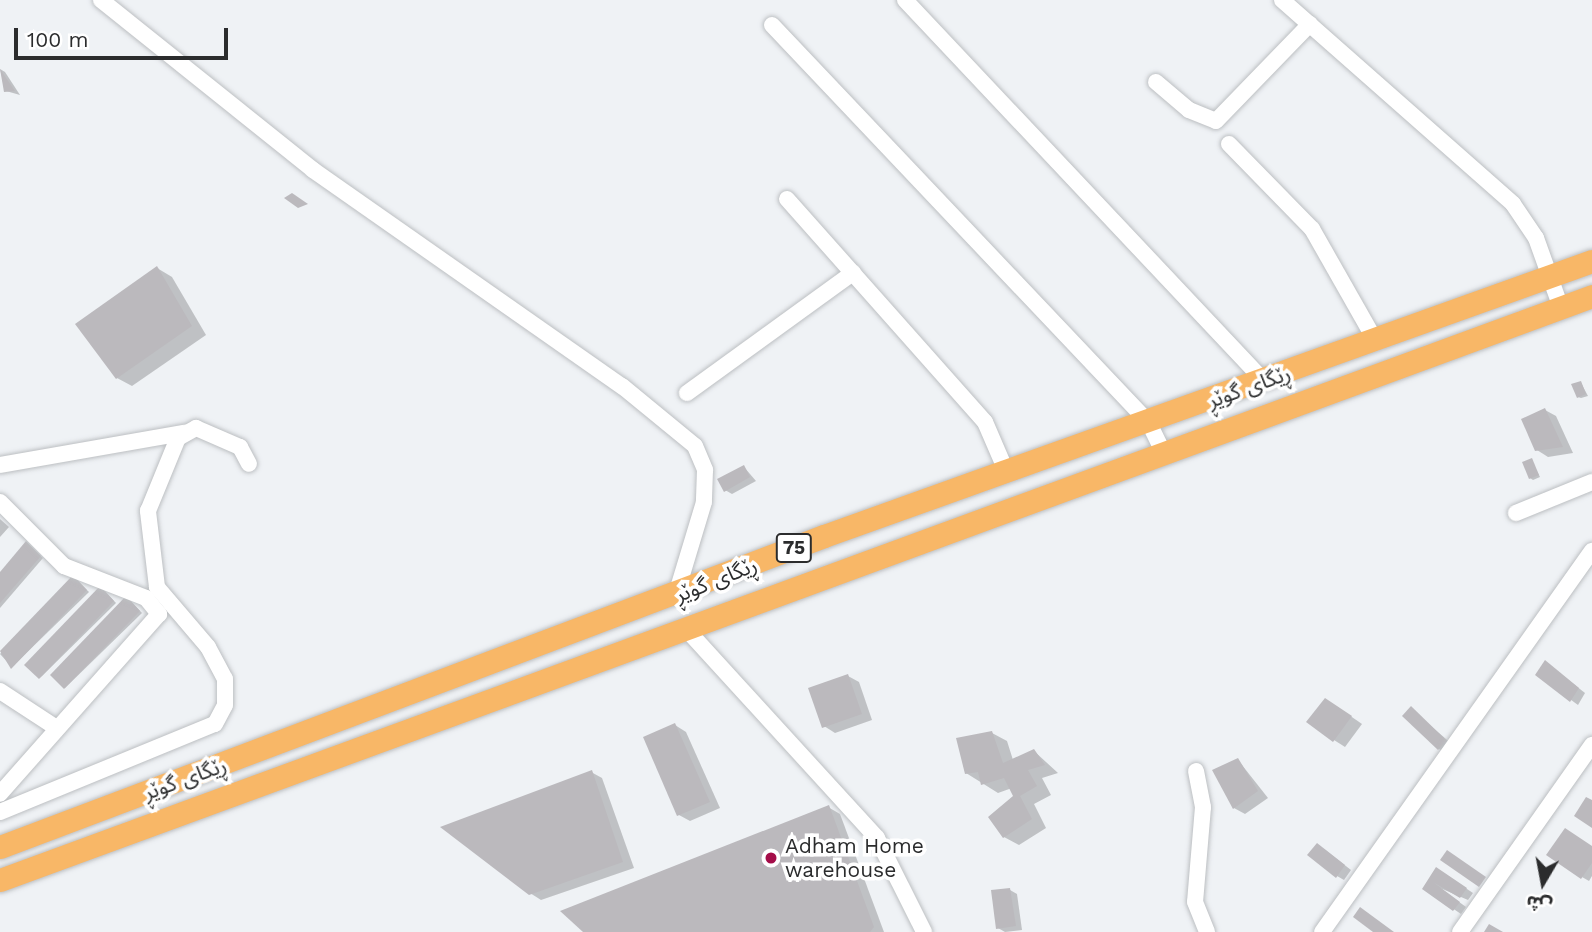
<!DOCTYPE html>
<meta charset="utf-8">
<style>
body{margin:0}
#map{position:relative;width:1592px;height:932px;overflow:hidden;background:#eff2f5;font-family:"Work Sans","Noto Sans Arabic",sans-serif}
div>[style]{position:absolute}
.shadow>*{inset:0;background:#0003}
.building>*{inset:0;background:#bbb9bd}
.roads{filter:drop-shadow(0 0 2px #bcbfc2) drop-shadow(0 0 2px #bcbfc2)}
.minor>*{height:16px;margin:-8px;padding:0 8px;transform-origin:8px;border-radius:8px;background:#fff}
.highway>*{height:23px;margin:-11.5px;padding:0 11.5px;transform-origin:11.5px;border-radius:11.5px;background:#f8b767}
.dots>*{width:19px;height:19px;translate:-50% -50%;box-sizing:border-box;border:4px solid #fff;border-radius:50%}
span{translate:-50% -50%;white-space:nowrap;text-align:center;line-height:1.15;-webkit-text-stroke:7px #fff;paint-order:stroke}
.shield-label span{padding:2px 5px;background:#fff;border:2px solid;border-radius:5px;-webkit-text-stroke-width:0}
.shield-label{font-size:19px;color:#2b2c2d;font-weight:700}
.street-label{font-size:21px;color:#2b2c2d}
.poi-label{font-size:21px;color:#2b2c2d}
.left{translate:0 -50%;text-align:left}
.north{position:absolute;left:1508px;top:848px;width:70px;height:70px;-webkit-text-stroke:5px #fff;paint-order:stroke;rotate:190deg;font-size:19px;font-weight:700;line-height:28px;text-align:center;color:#2b2c2d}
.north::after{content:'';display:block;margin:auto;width:24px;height:32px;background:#2b2c2d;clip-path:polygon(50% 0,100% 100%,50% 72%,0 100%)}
.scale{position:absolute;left:14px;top:28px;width:214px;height:32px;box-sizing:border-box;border:4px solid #2b2c2d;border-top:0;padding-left:9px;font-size:21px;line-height:24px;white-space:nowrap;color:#2b2c2d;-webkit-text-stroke:5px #fff;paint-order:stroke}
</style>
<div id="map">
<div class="shadow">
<i style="clip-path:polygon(0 69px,5px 72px,20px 95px,6px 91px)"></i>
<i style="clip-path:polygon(157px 268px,172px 277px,206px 335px,132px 386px,117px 378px)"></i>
<i style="clip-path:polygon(1581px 383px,1588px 396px,1581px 398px,1578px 397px)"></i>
<i style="clip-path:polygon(1545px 410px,1556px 416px,1573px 453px,1548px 457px,1537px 450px)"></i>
<i style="clip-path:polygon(1531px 460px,1540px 477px,1533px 480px,1530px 478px)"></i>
<i style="clip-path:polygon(744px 467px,756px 481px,732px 494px,725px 490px)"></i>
<i style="clip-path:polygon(0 519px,9px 527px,0 537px)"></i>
<i style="clip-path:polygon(29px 545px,43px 558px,0 608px,0 574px)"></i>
<i style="clip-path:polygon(73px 577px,89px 592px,12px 667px,0 654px)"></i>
<i style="clip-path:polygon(103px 589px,116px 603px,40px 678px)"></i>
<i style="clip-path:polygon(129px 599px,142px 613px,65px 688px,52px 675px)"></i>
<i style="clip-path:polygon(1552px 667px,1585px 693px,1578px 705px,1537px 675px)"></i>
<i style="clip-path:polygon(848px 676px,859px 682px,872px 720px,835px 733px,824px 726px)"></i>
<i style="clip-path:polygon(1336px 706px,1362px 724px,1345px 747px,1334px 740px)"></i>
<i style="clip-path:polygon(1411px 709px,1453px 745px,1446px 753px,1439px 749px)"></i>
<i style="clip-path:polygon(675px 725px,686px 732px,720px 808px,690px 821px,679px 815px)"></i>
<i style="clip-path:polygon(992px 733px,1007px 741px,1013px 760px,1034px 751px,1058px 773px,1042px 778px,1051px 795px,1034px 804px,1046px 828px,1019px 845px,1004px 837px,1016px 796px,1012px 788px,998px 793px,966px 773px)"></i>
<i style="clip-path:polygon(1238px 760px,1268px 798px,1245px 814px,1234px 808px)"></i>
<i style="clip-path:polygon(591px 772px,602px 778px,634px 868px,541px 900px,530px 893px)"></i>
<i style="clip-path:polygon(828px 807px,840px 814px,884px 932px,586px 932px)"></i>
<i style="clip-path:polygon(1592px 848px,1592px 876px,1589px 881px,1582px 877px)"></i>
<i style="clip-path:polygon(1324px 849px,1351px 870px,1344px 880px,1337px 876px)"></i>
<i style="clip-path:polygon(1443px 873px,1473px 893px,1468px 900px,1440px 888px,1466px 907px,1461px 914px,1424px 889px)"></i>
<i style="clip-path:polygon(1010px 890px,1017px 894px,1022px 930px,1005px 932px,998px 928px)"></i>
</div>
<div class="building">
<i style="clip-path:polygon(0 69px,15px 91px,4px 92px)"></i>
<i style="clip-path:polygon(292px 193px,308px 204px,298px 208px,284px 198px)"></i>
<i style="clip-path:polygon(157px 266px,192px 326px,116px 379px,75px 324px)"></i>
<i style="clip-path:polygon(1581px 381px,1586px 394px,1577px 398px,1571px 384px)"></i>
<i style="clip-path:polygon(1545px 408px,1563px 447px,1535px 451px,1521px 419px)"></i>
<i style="clip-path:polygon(1532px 458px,1539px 475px,1529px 479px,1522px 462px)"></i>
<i style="clip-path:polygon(744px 465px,750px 477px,724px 492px,717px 479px)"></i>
<i style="clip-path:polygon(26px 541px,41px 556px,0 603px,0 572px)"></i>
<i style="clip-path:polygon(73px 575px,87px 590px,11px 669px,0 651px)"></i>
<i style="clip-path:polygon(100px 586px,114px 601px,39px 679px,24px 665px)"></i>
<i style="clip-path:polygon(126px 596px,140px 611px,64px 689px,50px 675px)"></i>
<i style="clip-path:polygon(1545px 660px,1579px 688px,1570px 702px,1535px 675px)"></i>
<i style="clip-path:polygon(848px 674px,862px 714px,822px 728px,808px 688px)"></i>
<i style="clip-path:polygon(1325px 698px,1352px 716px,1333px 742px,1306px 722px)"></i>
<i style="clip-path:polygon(1411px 706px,1447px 741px,1438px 750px,1402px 716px)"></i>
<i style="clip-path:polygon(675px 723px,710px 802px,677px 816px,643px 737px)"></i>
<i style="clip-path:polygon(992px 731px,1003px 763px,1034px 749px,1045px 765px,1028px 770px,1037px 786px,1020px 796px,1032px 819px,1003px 838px,988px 817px,1013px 796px,1004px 778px,981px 785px,978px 772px,965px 774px,956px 738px)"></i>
<i style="clip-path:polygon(1238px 758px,1258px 791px,1233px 809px,1212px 770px)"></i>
<i style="clip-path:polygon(592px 770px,623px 862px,529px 895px,440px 827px)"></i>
<i style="clip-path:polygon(1586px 797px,1592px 800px,1592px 828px,1574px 816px)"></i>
<i style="clip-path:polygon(829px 805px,874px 927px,870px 932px,583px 932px,560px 911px)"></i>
<i style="clip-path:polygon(1565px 828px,1592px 846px,1592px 863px,1581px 879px,1546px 855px)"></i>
<i style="clip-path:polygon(1317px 843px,1345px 865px,1336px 878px,1307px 855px)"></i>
<i style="clip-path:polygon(1447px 850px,1486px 877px,1479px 887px,1440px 860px)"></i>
<i style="clip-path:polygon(1436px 867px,1467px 888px,1460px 898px,1433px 882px,1460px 902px,1453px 911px,1422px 889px)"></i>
<i style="clip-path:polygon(1010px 888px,1016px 926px,996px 929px,991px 890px)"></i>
<i style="clip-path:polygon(1360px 907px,1394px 932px,1373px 932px,1353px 917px)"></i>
<i style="clip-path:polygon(1489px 924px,1503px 932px,1484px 932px)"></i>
</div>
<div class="roads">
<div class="minor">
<i style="left:101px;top:0;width:272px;rotate:38.7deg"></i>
<i style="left:313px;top:170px;width:377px;rotate:35deg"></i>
<i style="left:622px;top:386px;width:94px;rotate:39.4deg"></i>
<i style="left:695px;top:446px;width:26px;rotate:67deg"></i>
<i style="left:705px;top:470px;width:32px;rotate:92deg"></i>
<i style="left:704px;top:502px;width:97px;rotate:106.8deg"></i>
<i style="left:905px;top:0;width:523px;rotate:46.7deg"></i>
<i style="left:1282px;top:0;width:308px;rotate:41.4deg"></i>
<i style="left:1513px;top:204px;width:41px;rotate:55.9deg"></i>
<i style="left:1536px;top:238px;width:74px;rotate:70.3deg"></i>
<i style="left:772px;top:25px;width:548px;rotate:46.55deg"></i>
<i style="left:1149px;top:423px;width:34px;rotate:64deg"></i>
<i style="left:1156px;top:82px;width:43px;rotate:40.3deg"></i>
<i style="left:1189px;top:110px;width:29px;rotate:22deg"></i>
<i style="left:1216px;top:121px;width:135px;rotate:-45.9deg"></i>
<i style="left:1229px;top:144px;width:119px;rotate:45.7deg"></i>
<i style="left:1312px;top:229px;width:128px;rotate:60.4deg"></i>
<i style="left:787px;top:199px;width:298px;rotate:48.4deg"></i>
<i style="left:985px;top:422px;width:56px;rotate:66.7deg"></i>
<i style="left:687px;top:393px;width:205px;rotate:-35.9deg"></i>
<i style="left:0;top:465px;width:187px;rotate:-9.9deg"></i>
<i style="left:0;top:502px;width:91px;rotate:45deg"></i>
<i style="left:64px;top:566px;width:88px;rotate:21.3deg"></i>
<i style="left:146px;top:598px;width:21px;rotate:51deg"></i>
<i style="left:159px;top:614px;width:240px;rotate:131.5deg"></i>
<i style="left:1516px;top:513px;width:82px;rotate:-22.2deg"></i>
<i style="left:688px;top:631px;width:280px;rotate:47.6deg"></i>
<i style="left:877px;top:838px;width:105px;rotate:63.4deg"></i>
<i style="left:0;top:691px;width:66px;rotate:33.2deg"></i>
<i style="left:1196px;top:771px;width:37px;rotate:79deg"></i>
<i style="left:1203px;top:807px;width:95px;rotate:94.8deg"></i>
<i style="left:1195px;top:902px;width:32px;rotate:68deg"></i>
<i style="left:0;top:812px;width:232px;rotate:-22.3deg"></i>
<i style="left:215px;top:724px;width:21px;rotate:-62deg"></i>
<i style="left:225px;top:705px;width:26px;rotate:-90deg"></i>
<i style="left:225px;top:679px;width:36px;rotate:-118deg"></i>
<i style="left:208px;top:647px;width:79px;rotate:-130.4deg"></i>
<i style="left:157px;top:587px;width:77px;rotate:-96.8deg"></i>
<i style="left:148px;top:511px;width:79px;rotate:-67.7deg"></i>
<i style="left:178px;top:438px;width:21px;rotate:-29deg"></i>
<i style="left:196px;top:428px;width:48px;rotate:23.4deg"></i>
<i style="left:240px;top:447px;width:19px;rotate:62deg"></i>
<i style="left:1322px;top:932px;width:467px;rotate:-54.7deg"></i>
<i style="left:1460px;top:932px;width:229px;rotate:-54.8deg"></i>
</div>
<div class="highway">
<i style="left:0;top:847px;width:881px;rotate:-20.68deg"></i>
<i style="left:824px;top:536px;width:816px;rotate:-19.7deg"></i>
<i style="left:0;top:880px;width:1696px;rotate:-20.14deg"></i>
</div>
</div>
<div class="dots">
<i style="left:771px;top:858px;background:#a40d49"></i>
</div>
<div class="shield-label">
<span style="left:794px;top:548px">75</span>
</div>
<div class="street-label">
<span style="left:1249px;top:387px;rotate:-20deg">ڕێگای گوێڕ</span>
<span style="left:716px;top:580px;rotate:-22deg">ڕێگای گوێڕ</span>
<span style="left:185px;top:779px;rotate:-20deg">ڕێگای گوێڕ</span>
</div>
<div class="poi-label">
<span class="left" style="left:785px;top:858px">Adham Home<br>warehouse</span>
</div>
<div class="north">ش</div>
<div class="scale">100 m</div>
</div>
